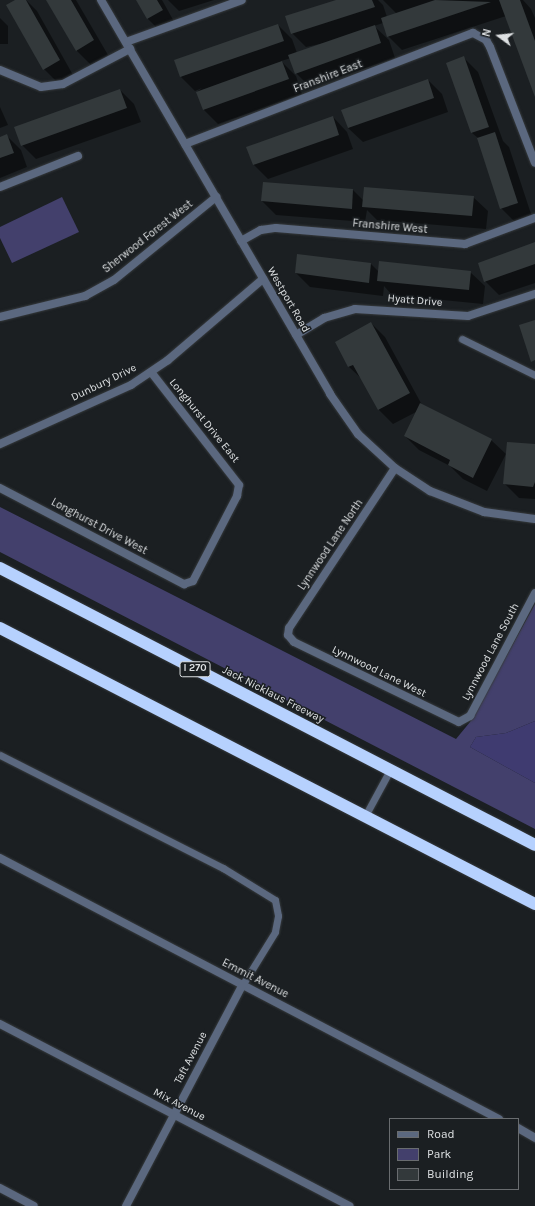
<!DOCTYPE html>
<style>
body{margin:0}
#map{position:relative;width:535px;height:1206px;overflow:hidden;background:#1b1f22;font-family:Karla,sans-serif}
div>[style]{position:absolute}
.green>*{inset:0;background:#43406c}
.forest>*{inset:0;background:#3f3b70}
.shadow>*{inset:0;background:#0007}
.building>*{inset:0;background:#33393b}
.roads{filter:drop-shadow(0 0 1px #363a3d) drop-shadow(0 0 1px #363a3d)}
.service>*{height:7px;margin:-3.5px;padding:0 3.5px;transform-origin:3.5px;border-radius:3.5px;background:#5b687f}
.minor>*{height:8px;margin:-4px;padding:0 4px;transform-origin:4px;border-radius:4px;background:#5b687f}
.motorway>*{height:12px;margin:-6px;padding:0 6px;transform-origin:6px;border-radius:6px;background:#b6d1fe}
span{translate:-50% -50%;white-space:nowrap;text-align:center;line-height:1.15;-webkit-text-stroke:3px #1b1f22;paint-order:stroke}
.shield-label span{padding:1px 3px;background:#1b1f22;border:1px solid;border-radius:3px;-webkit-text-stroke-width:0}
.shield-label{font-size:10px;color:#dde0e2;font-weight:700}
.street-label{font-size:11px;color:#dde0e2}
.legend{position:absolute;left:389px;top:1118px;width:130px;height:72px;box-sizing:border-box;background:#1b1f22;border:1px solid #696c6f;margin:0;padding:5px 7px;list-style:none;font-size:12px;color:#dde0e2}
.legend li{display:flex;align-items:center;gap:8px;height:20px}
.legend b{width:20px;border:1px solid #696c6f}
.north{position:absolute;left:479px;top:16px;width:40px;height:40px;-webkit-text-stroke:3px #1b1f22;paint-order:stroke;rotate:285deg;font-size:11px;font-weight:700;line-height:16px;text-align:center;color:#dde0e2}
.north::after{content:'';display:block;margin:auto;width:14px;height:18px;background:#dde0e2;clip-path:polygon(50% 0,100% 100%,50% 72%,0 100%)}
</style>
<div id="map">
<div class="green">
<i style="clip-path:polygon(62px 197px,79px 232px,12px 263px,0 238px,0 227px)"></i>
<i style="clip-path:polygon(0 507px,456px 739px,470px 722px,535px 604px,535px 721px,506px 733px,476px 737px,470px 747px,535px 783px,535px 829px,0 552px)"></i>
</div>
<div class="forest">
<i style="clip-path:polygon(535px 721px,535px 783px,470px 747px,476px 737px,506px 733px)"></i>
</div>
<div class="shadow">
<i style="clip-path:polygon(17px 0,26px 0,37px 11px,73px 75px,58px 83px,44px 69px)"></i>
<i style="clip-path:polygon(47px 0,76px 0,108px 55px,91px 65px,77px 51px)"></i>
<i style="clip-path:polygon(137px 0,162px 0,176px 25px,162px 33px,148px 19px)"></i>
<i style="clip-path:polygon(168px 0,214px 0,179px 11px)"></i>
<i style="clip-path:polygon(339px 0,378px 0,383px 5px,387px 17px,397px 14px,383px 0,523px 0,531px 9px,535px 18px,535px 95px,506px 16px,402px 50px,388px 36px,383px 23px,374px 26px,389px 40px,395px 58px,310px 87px,296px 73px,291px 58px,281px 61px,296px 76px,302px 94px,218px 124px,204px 110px,197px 92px,202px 88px,195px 91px,181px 77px,278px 25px,292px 39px,297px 53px,329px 42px,306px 47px,292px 33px)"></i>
<i style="clip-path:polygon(0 18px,8px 26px,8px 44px,0 44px)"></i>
<i style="clip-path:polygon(464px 58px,478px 72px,503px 141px,509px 147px,532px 217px,515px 222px,501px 208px,478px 138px,472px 133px)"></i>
<i style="clip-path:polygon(428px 80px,442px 94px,448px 112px,363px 142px,348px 128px)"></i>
<i style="clip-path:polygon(120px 90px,134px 104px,141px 122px,36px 159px,22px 145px)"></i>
<i style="clip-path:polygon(0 107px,8px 125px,0 128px)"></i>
<i style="clip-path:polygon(333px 117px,347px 132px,353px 149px,268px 179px,254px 165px,248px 147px)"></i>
<i style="clip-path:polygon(6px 135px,21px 150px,27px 167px,0 178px,0 138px)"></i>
<i style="clip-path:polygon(353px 190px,364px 201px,473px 197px,488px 211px,486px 229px,377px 220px,367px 210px,365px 222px,276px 215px,262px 201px)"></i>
<i style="clip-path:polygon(535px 244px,535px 283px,499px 295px,485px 281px)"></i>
<i style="clip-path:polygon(371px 264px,379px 272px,470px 272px,485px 286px,483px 304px,392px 295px,384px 286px,383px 296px,310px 287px,296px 273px)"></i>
<i style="clip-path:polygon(371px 323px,385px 337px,422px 405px,491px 440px,506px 454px,487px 491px,463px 479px,450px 466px,419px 450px,405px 436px,418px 411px,393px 424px,379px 410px,363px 380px,349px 367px,336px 342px)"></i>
<i style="clip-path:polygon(535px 445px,535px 499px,519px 498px,504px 483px)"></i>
</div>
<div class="building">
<i style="clip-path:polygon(15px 0,26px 0,60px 60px,43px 70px,6px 5px)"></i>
<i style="clip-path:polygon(46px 0,71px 0,94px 40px,76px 51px)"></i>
<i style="clip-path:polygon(136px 0,157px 0,163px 10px,147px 19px)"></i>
<i style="clip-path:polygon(336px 0,372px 0,375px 7px,291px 34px,285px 16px)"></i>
<i style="clip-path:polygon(435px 0,491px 2px,387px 37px,381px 18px)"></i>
<i style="clip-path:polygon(499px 0,520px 0,535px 41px,535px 97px)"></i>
<i style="clip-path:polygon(278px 24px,284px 41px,180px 77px,174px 60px)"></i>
<i style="clip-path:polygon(375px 25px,381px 43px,295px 74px,288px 55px)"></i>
<i style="clip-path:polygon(464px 56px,489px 127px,471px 133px,446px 63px)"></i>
<i style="clip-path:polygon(282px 61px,289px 79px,203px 110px,196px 92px)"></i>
<i style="clip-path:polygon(428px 79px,434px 98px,348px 128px,341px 110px)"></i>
<i style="clip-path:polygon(120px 89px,127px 108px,21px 146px,14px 127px)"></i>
<i style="clip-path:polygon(333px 116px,339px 135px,253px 165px,246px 147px)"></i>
<i style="clip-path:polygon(495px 132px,518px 203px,500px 209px,477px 138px)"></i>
<i style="clip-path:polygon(7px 134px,14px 153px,0 158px,0 137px)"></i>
<i style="clip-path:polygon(263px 182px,353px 189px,352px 209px,261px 201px)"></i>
<i style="clip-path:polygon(364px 187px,474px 196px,472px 216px,362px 207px)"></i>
<i style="clip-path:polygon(535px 242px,535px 264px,484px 282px,478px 263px)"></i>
<i style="clip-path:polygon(297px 254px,371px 263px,369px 283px,295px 273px)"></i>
<i style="clip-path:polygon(379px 261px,471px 271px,469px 290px,377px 281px)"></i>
<i style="clip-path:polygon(535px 320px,535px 360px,531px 362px,519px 325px)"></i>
<i style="clip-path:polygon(371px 322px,410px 393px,378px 410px,353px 365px,348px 367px,335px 342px)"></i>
<i style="clip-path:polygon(420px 403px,492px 439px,473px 478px,448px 465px,450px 460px,404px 436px)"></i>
<i style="clip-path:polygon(507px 442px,535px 444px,535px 482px,533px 487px,503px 484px)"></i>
</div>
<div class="roads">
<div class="service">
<i style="left:462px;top:339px;width:81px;rotate:26.3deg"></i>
<i style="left:0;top:755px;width:250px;rotate:26.9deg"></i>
<i style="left:223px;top:868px;width:61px;rotate:31.6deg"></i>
<i style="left:275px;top:900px;width:16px;rotate:79deg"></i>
<i style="left:278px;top:916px;width:16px;rotate:101deg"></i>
<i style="left:275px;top:932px;width:61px;rotate:121.6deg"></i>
<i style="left:365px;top:816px;width:52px;rotate:-61.5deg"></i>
</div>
<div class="minor">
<i style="left:101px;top:0;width:456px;rotate:59.8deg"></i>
<i style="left:330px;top:394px;width:49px;rotate:55deg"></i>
<i style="left:358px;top:434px;width:50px;rotate:42.6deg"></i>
<i style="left:395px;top:468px;width:42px;rotate:33.3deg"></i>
<i style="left:430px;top:491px;width:58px;rotate:21.3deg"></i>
<i style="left:484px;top:512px;width:51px;rotate:7.8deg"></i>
<i style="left:126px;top:42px;width:123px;rotate:-19.9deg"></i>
<i style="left:0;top:70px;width:44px;rotate:22.5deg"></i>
<i style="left:41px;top:87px;width:22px;rotate:-8deg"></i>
<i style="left:63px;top:84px;width:76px;rotate:-27.6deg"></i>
<i style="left:185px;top:144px;width:309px;rotate:-21.1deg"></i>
<i style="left:473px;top:33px;width:15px;rotate:28deg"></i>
<i style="left:486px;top:40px;width:8px;rotate:60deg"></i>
<i style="left:490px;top:47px;width:124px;rotate:68.8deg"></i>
<i style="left:0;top:187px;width:84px;rotate:-21.7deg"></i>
<i style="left:241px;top:241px;width:23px;rotate:-29deg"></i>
<i style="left:261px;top:230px;width:15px;rotate:-8deg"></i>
<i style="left:276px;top:228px;width:190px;rotate:4.8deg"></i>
<i style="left:465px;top:244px;width:75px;rotate:-20.4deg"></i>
<i style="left:0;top:317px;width:88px;rotate:-13.9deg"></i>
<i style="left:85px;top:296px;width:33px;rotate:-29deg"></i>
<i style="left:114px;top:280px;width:132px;rotate:-39.1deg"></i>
<i style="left:296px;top:335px;width:33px;rotate:-31deg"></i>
<i style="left:324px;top:318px;width:32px;rotate:-16deg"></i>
<i style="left:355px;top:309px;width:113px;rotate:3.5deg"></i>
<i style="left:468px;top:316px;width:71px;rotate:-18.2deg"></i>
<i style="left:0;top:444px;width:144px;rotate:-24.2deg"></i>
<i style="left:131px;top:385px;width:45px;rotate:-34deg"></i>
<i style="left:168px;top:360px;width:125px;rotate:-40.5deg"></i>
<i style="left:395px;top:468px;width:192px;rotate:123.5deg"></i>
<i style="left:289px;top:628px;width:7px;rotate:98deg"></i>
<i style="left:288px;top:635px;width:9px;rotate:49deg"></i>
<i style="left:294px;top:642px;width:183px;rotate:25.9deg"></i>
<i style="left:459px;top:722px;width:13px;rotate:-29deg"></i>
<i style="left:470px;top:716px;width:139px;rotate:-62.1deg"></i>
<i style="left:0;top:488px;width:208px;rotate:27.6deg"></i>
<i style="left:184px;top:584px;width:9px;rotate:-18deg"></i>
<i style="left:193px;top:581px;width:96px;rotate:-62.6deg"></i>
<i style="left:237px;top:496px;width:11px;rotate:-80deg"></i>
<i style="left:239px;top:485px;width:143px;rotate:-127.9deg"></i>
<i style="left:0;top:858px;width:563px;rotate:27.61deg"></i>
<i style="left:0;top:1024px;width:394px;rotate:27.5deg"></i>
<i style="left:518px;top:1128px;width:20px;rotate:30deg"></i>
<i style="left:0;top:1188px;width:38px;rotate:28deg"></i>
<i style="left:126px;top:1206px;width:251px;rotate:-62.2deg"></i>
</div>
<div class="motorway">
<i style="left:0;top:568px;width:602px;rotate:27.37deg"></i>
<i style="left:0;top:628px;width:602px;rotate:27.29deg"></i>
</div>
</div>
<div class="shield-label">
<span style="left:195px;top:669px">I 270</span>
</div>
<div class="street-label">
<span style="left:328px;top:77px;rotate:-21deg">Franshire East</span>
<span style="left:390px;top:227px;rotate:5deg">Franshire West</span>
<span style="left:148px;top:237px;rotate:-38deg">Sherwood Forest West</span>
<span style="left:288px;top:300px;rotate:60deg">Westport Road</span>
<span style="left:415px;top:301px;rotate:5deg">Hyatt Drive</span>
<span style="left:104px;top:383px;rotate:-26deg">Dunbury Drive</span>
<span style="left:204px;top:421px;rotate:51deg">Longhurst Drive East</span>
<span style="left:99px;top:527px;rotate:28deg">Longhurst Drive West</span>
<span style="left:331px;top:545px;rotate:-56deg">Lynnwood Lane North</span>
<span style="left:491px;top:652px;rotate:-62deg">Lynnwood Lane South</span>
<span style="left:379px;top:672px;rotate:26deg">Lynnwood Lane West</span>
<span style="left:273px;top:695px;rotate:27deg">Jack Nicklaus Freeway</span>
<span style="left:255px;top:979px;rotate:27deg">Emmit Avenue</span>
<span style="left:191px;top:1058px;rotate:-62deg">Taft Avenue</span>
<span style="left:179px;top:1105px;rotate:28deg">Mix Avenue</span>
</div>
<ul class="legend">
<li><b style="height:5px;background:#5b687f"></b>Road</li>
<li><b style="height:11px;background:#43406c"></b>Park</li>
<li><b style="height:11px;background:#33393b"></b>Building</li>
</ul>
<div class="north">N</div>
</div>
